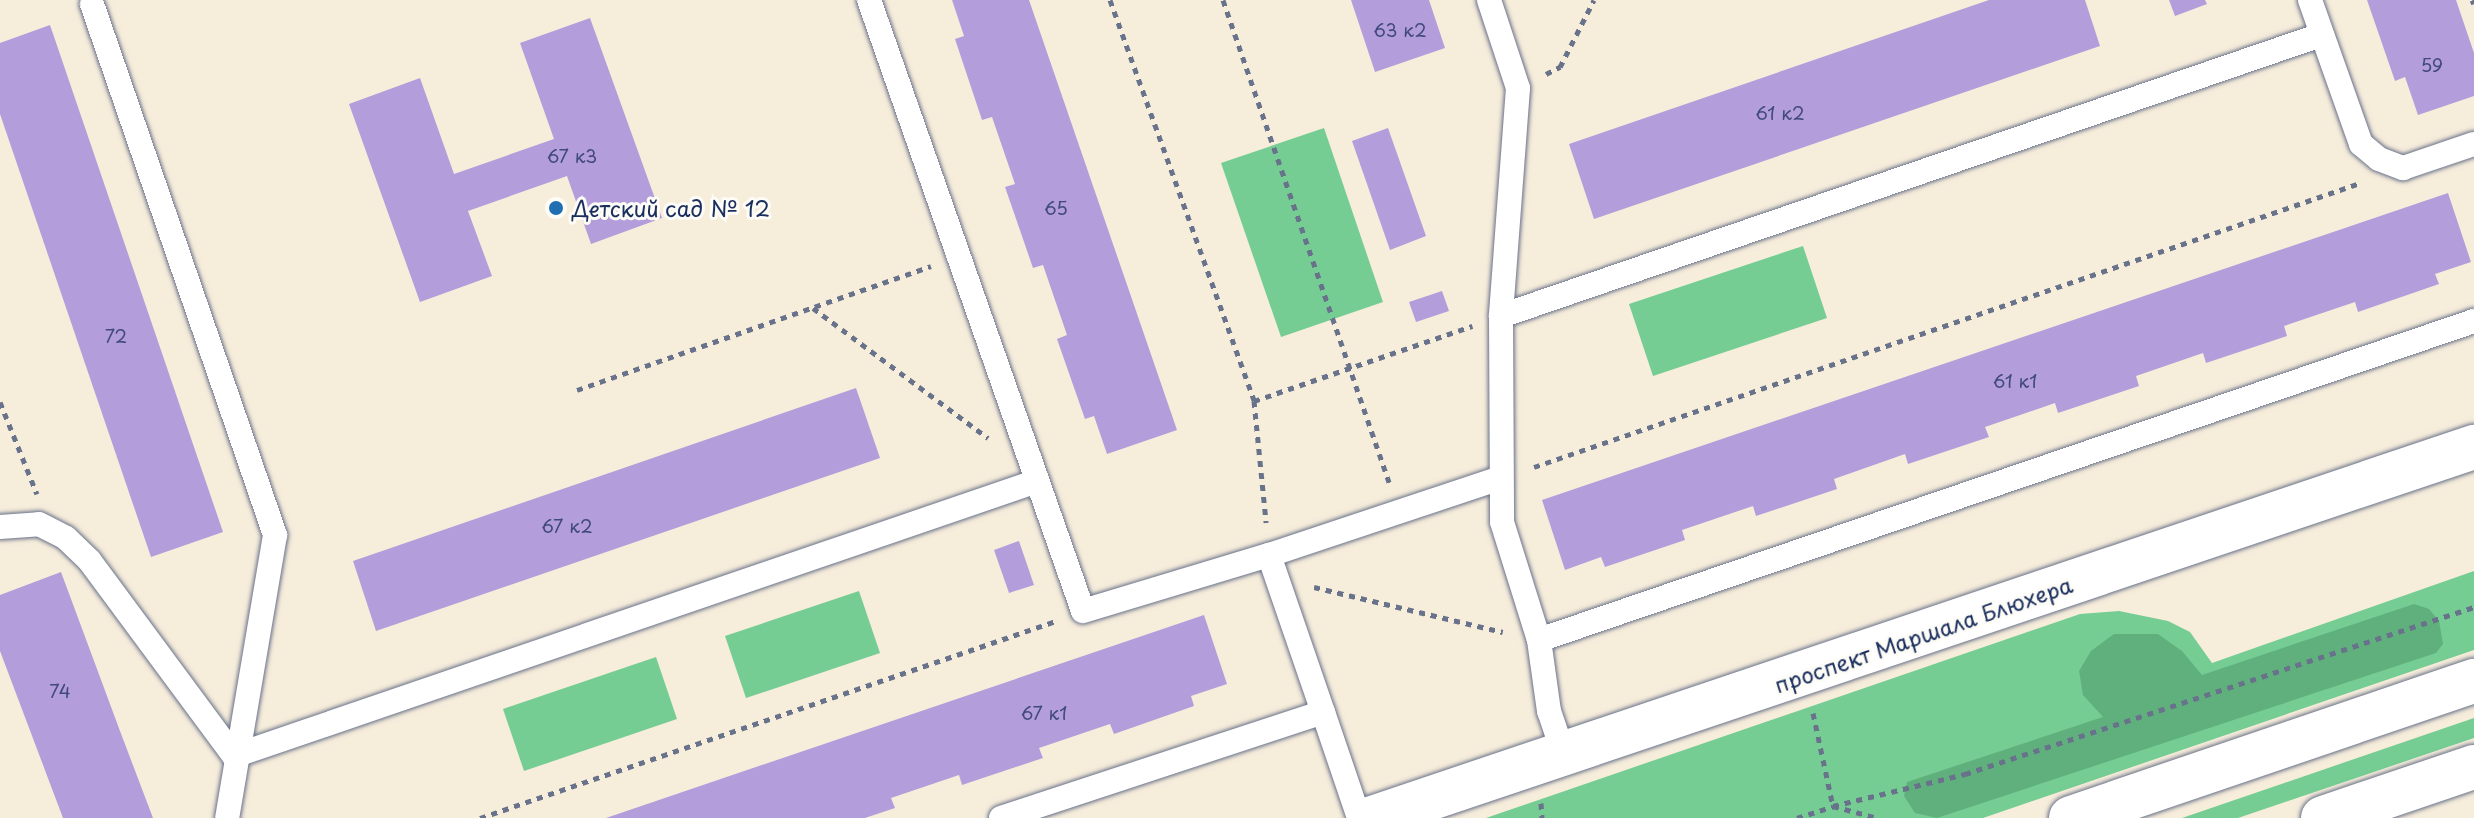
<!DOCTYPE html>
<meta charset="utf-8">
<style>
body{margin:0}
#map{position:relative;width:2474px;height:818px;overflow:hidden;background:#f7eddb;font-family:"Playpen Sans",sans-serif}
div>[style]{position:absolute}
.green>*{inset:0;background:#75cd93}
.forest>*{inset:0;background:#60b07d}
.building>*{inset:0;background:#b49ddb}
.path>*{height:5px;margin-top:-2.5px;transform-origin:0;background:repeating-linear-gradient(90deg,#68728a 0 6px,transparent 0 12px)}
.roads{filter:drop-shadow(0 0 2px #68728a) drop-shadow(0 0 2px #68728a)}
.service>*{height:24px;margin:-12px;padding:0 12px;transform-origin:12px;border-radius:12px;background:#fff}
.minor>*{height:44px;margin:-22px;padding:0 22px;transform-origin:22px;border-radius:22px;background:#fff}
.primary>*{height:44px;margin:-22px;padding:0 22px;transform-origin:22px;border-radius:22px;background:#fff}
.dots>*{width:22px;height:22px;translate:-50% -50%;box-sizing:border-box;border:4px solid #fdfcf7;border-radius:50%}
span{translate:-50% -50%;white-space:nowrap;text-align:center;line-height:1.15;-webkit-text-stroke:6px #fdfcf7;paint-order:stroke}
.number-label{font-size:18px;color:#414a7d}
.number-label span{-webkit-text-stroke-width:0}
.poi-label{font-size:22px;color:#1b2f5e}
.left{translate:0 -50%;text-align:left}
.street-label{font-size:22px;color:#1b2f5e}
</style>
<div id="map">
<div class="green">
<i style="clip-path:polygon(1324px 128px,1383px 302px,1281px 337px,1221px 163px)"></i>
<i style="clip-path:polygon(1803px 246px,1827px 318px,1653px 376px,1629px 304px)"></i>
<i style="clip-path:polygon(2474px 571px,2474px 650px,1983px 818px,1486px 818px,2080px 614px,2119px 611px,2168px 621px,2190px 632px,2212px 663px)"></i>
<i style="clip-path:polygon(859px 591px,880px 653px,746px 698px,725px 636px)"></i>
<i style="clip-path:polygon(656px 657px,677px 719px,524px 771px,503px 709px)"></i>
<i style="clip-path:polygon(2474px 718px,2474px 738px,2238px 818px,2182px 818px)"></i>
</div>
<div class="forest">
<i style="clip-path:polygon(2414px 604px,2429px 609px,2439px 621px,2443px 644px,2436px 653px,1937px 818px,1915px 813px,1904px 796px,1907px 782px,2103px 717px,2083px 695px,2079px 671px,2091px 651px,2114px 634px,2158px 634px,2182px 651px,2202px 675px)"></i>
</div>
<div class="building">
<i style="clip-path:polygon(952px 0,1029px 0,1177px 430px,1107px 454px,1094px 416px,1085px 419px,1057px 339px,1067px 335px,1043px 265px,1033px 268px,1005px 187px,1015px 184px,992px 117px,982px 120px,955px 39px,964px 36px)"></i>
<i style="clip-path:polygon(1351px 0,1429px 0,1445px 48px,1375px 72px)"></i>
<i style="clip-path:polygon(1989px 0,2085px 0,2100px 46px,1594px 219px,1569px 144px)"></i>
<i style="clip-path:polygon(2169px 0,2205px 0,2207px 4px,2175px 16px)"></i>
<i style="clip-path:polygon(2367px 0,2456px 0,2474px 53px,2474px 96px,2418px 115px,2405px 77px,2395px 81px)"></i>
<i style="clip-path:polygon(590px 18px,662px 218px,591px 244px,567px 176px,468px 211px,492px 276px,420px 302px,349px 104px,420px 78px,454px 174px,554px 139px,520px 43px)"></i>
<i style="clip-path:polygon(50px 25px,223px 532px,151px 557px,0 114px,0 43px)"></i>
<i style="clip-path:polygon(1388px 128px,1426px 236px,1390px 250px,1352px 141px)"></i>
<i style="clip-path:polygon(2448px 193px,2471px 262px,2435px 274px,2439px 284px,2358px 312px,2355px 302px,2284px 326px,2287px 336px,2206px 363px,2203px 353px,2136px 376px,2139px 386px,2058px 413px,2055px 403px,1985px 427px,1989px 437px,1908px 464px,1905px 454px,1834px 479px,1837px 489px,1756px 516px,1753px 506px,1682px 530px,1685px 540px,1605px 567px,1601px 557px,1565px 570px,1542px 500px)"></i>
<i style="clip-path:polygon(1442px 291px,1449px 311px,1416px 322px,1409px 302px)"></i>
<i style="clip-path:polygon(856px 388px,880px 458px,376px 631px,353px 561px)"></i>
<i style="clip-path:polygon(1019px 541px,1034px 585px,1009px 593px,994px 550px)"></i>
<i style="clip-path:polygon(61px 572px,120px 731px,153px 818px,63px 818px,0 651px,0 595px)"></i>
<i style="clip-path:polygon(1204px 615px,1227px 684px,1191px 696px,1194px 706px,1114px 734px,1110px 724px,1039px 748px,1043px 758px,962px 785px,959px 775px,891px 798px,895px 808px,865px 818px,606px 818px)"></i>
</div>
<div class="path">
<i style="left:1110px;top:0;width:426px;rotate:70.2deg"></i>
<i style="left:1254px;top:401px;width:122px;rotate:84.3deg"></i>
<i style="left:1223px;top:0;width:513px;rotate:71deg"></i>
<i style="left:2472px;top:0;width:4px;rotate:63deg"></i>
<i style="left:1546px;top:74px;width:16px;rotate:-27deg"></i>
<i style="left:1560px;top:67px;width:75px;rotate:-63.1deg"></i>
<i style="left:813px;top:308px;width:218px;rotate:36.6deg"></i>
<i style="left:577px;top:390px;width:375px;rotate:-19.3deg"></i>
<i style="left:1254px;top:401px;width:231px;rotate:-19deg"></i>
<i style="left:0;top:402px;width:99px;rotate:68.1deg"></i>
<i style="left:1534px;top:467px;width:873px;rotate:-18.97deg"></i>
<i style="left:1314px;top:587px;width:194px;rotate:13.4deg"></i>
<i style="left:1813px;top:713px;width:95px;rotate:77.9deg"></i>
<i style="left:1833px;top:806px;width:136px;rotate:-13.6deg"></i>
<i style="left:1965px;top:774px;width:536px;rotate:-18.16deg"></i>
<i style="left:1541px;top:803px;width:15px;rotate:86deg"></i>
<i style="left:480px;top:818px;width:609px;rotate:-18.88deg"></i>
<i style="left:1797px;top:818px;width:38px;rotate:-18deg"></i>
<i style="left:1833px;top:806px;width:42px;rotate:15deg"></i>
</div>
<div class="roads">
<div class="service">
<i style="left:869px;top:0;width:647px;rotate:70.7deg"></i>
<i style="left:1083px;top:611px;width:194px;rotate:-16.8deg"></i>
<i style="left:1489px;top:0;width:93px;rotate:71.8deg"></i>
<i style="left:1518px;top:88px;width:229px;rotate:94.3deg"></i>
<i style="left:1501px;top:316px;width:206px;rotate:89.7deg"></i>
<i style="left:1502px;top:522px;width:124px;rotate:72.6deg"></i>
<i style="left:1539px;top:640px;width:72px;rotate:82deg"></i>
<i style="left:1549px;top:711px;width:46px;rotate:71.2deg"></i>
<i style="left:2310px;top:0;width:153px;rotate:70.5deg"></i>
<i style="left:2361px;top:144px;width:23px;rotate:40deg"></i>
<i style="left:2379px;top:159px;width:26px;rotate:21deg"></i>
<i style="left:2403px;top:168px;width:75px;rotate:-18.7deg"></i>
<i style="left:92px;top:4px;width:562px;rotate:70.98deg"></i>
<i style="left:275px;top:535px;width:287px;rotate:99.6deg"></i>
<i style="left:1501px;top:316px;width:867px;rotate:-18.92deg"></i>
<i style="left:0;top:527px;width:39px;rotate:-4deg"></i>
<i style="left:39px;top:524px;width:30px;rotate:27deg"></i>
<i style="left:66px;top:538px;width:32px;rotate:44deg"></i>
<i style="left:89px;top:560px;width:244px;rotate:53.5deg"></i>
<i style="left:234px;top:756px;width:849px;rotate:-18.9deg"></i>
<i style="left:1539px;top:640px;width:988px;rotate:-18.84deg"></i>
<i style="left:1323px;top:712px;width:166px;rotate:-109deg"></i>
<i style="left:1269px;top:555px;width:241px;rotate:-18.4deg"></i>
<i style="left:1001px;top:818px;width:339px;rotate:-18.2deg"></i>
<i style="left:1323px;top:712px;width:112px;rotate:71.2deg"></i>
</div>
<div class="minor">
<i style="left:1372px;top:818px;width:1163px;rotate:-18.61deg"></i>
</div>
<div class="primary">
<i style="left:2071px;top:818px;width:426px;rotate:-18.8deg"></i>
<i style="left:2323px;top:818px;width:159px;rotate:-18.7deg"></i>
</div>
</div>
<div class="dots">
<i style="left:556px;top:208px;background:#1f6fb2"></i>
</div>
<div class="number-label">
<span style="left:1400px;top:30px">63 к2</span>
<span style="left:2432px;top:65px">59</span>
<span style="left:1780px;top:113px">61 к2</span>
<span style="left:572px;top:156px">67 к3</span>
<span style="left:1056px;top:208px">65</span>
<span style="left:116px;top:336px">72</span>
<span style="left:2015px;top:381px">61 к1</span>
<span style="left:567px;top:526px">67 к2</span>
<span style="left:60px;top:691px">74</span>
<span style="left:1044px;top:713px">67 к1</span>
</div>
<div class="poi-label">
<span class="left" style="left:572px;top:208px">Детский сад № 12</span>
</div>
<div class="street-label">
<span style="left:1923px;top:634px;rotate:-19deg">проспект Маршала Блюхера</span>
</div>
</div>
